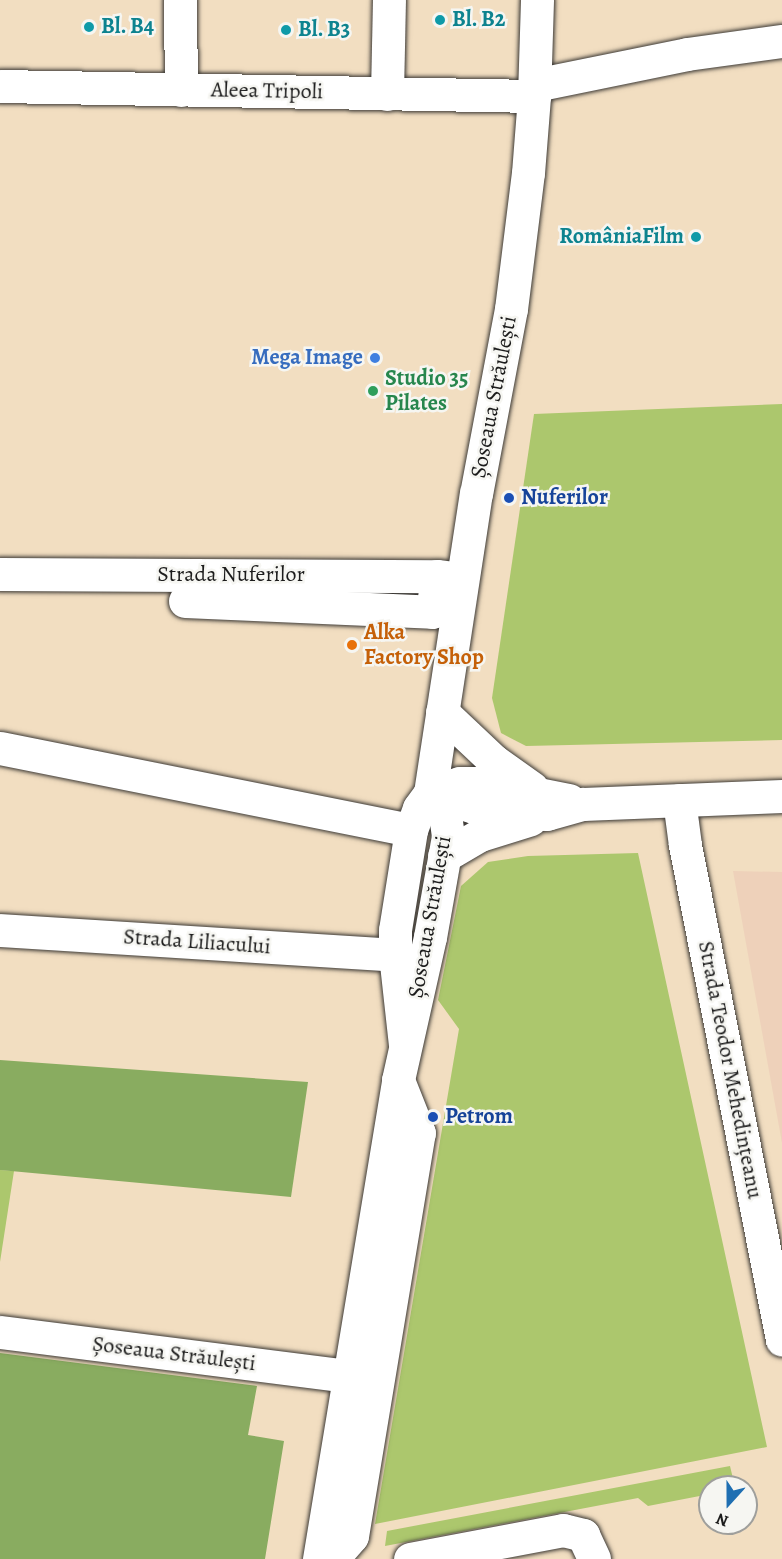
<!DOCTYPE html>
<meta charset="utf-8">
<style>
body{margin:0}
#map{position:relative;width:782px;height:1559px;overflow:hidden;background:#f2dec1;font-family:Alegreya,serif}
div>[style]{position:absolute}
.built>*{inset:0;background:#eed1ba}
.green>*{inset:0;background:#acc76d}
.forest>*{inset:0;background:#89ac60}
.roads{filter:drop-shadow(0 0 2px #3c3935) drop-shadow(0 0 2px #3c3935)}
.minor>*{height:33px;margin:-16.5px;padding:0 16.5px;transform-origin:16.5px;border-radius:16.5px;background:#fff}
.dots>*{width:16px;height:16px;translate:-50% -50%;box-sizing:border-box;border:3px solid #f6f6f2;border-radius:50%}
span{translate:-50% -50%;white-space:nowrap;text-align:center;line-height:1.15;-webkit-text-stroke:5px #f6f6f2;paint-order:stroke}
.culture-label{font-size:22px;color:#0d838f;font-weight:700}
.left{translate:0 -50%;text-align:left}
.right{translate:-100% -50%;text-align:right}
.street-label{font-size:22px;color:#1c1c1c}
.shop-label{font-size:22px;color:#366cbe;font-weight:700}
.leisure-label{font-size:22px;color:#27864d;font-weight:700}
.transit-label{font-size:22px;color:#164399;font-weight:700}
.food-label{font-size:22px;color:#c56008;font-weight:700}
.north{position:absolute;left:698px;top:1475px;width:60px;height:60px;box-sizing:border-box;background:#f6f6f2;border:2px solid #9f9f9c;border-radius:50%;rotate:201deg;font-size:16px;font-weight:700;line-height:24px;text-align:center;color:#1c1c1c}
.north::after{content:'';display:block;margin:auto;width:21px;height:27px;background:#1f6fb2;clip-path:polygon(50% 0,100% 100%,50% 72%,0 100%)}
</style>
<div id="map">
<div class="built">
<i style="clip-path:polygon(733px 871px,782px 872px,782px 1143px)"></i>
</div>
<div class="green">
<i style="clip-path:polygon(782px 404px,782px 740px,526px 746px,501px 733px,492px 698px,534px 414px)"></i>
<i style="clip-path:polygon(638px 853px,767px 1447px,375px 1524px,459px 1029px,438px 1000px,461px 886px,488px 862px,528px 856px)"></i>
<i style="clip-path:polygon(0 1170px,14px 1171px,0 1262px)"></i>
<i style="clip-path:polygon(730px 1466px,735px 1487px,710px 1487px,710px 1494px,648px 1506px,638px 1498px,385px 1546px,387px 1531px)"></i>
</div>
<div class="forest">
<i style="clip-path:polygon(0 1060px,308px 1082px,291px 1197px,0 1170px)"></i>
<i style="clip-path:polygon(0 1353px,257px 1386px,248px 1435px,284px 1441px,265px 1559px,0 1559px)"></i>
</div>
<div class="roads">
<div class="minor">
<i style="left:180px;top:0;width:90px;rotate:89.4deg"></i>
<i style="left:535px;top:85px;width:155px;rotate:-11.5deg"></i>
<i style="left:687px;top:54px;width:96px;rotate:-7.8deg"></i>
<i style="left:0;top:86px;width:534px;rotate:1.07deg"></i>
<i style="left:387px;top:94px;width:94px;rotate:-88.8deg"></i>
<i style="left:0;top:574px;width:437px;rotate:0.3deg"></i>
<i style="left:437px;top:576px;width:25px;rotate:7deg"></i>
<i style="left:185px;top:601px;width:247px;rotate:2.5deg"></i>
<i style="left:432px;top:612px;width:36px;rotate:-82deg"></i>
<i style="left:442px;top:712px;width:71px;rotate:43.3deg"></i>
<i style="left:494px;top:761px;width:47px;rotate:35.4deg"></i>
<i style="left:0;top:748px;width:419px;rotate:11.3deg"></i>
<i style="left:432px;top:792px;width:29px;rotate:-18deg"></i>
<i style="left:460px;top:783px;width:22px"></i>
<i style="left:482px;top:783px;width:89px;rotate:11.1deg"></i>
<i style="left:430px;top:793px;width:46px;rotate:17.7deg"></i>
<i style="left:474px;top:807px;width:31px;rotate:11deg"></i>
<i style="left:504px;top:813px;width:43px;rotate:1.3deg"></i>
<i style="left:547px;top:814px;width:37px;rotate:-16deg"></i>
<i style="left:583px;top:804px;width:199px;rotate:-2.3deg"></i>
<i style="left:679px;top:800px;width:45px;rotate:82.4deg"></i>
<i style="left:685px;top:845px;width:504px;rotate:78.91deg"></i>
<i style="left:444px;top:856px;width:42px;rotate:-30.3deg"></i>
<i style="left:480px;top:835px;width:53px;rotate:-17.4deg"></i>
<i style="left:0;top:930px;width:396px;rotate:3.6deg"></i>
<i style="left:405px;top:1045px;width:91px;rotate:-96.3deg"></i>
<i style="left:395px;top:955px;width:25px;rotate:-90deg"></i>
<i style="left:395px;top:930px;width:101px;rotate:-80.9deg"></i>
<i style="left:411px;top:830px;width:23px;rotate:-70deg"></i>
<i style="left:419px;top:808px;width:19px;rotate:-54deg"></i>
<i style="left:430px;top:793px;width:303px;rotate:-81.3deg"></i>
<i style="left:476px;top:494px;width:188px;rotate:-79.3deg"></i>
<i style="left:511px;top:309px;width:137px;rotate:-82.9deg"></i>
<i style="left:528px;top:173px;width:77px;rotate:-85.5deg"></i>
<i style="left:534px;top:96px;width:96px;rotate:-88.2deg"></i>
<i style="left:0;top:1332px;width:351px;rotate:7.2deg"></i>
<i style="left:319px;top:1559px;width:485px;rotate:-80.6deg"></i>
<i style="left:398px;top:1080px;width:147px;rotate:-77.4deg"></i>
<i style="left:430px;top:937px;width:103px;rotate:-79.9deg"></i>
<i style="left:448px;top:836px;width:22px;rotate:-98deg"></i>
<i style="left:445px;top:814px;width:26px;rotate:-126deg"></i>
<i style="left:332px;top:1559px;width:30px;rotate:-49deg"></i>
<i style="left:352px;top:1536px;width:409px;rotate:-80.6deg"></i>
<i style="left:419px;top:1133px;width:57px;rotate:-111.6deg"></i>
<i style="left:410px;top:1559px;width:156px;rotate:-10.7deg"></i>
<i style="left:563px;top:1530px;width:21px;rotate:14deg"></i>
<i style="left:583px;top:1535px;width:26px;rotate:65deg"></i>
</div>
</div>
<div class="dots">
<i style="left:440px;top:20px;background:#0f9aa8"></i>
<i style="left:89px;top:27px;background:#0f9aa8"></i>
<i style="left:286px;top:30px;background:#0f9aa8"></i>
<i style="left:696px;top:237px;background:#0f9aa8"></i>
<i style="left:375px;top:358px;background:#3f7fe0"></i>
<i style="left:373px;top:391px;background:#2e9e5b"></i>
<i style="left:509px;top:498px;background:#1a4fb4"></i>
<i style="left:352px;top:645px;background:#e8710a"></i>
<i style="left:433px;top:1117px;background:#1a4fb4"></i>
</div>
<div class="culture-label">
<span class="left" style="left:452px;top:20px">Bl. B2</span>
<span class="left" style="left:101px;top:27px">Bl. B4</span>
<span class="left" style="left:298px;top:30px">Bl. B3</span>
<span class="right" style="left:684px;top:237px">RomâniaFilm</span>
</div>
<div class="street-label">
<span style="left:267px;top:91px;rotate:1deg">Aleea Tripoli</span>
<span style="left:494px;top:397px;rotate:-79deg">Șoseaua Străulești</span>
<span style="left:231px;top:575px">Strada Nuferilor</span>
<span style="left:430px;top:917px;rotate:-80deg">Șoseaua Străulești</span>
<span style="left:197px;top:942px;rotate:4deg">Strada Liliacului</span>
<span style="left:730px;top:1070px;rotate:79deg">Strada Teodor Mehedințeanu</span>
<span style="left:174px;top:1354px;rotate:7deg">Șoseaua Străulești</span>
</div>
<div class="shop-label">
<span class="right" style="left:363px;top:358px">Mega Image</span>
</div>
<div class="leisure-label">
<span class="left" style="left:385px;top:391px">Studio 35<br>Pilates</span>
</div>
<div class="transit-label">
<span class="left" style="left:521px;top:498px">Nuferilor</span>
<span class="left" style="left:445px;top:1117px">Petrom</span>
</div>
<div class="food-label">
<span class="left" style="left:364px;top:645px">Alka<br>Factory Shop</span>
</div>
<div class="north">N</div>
</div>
